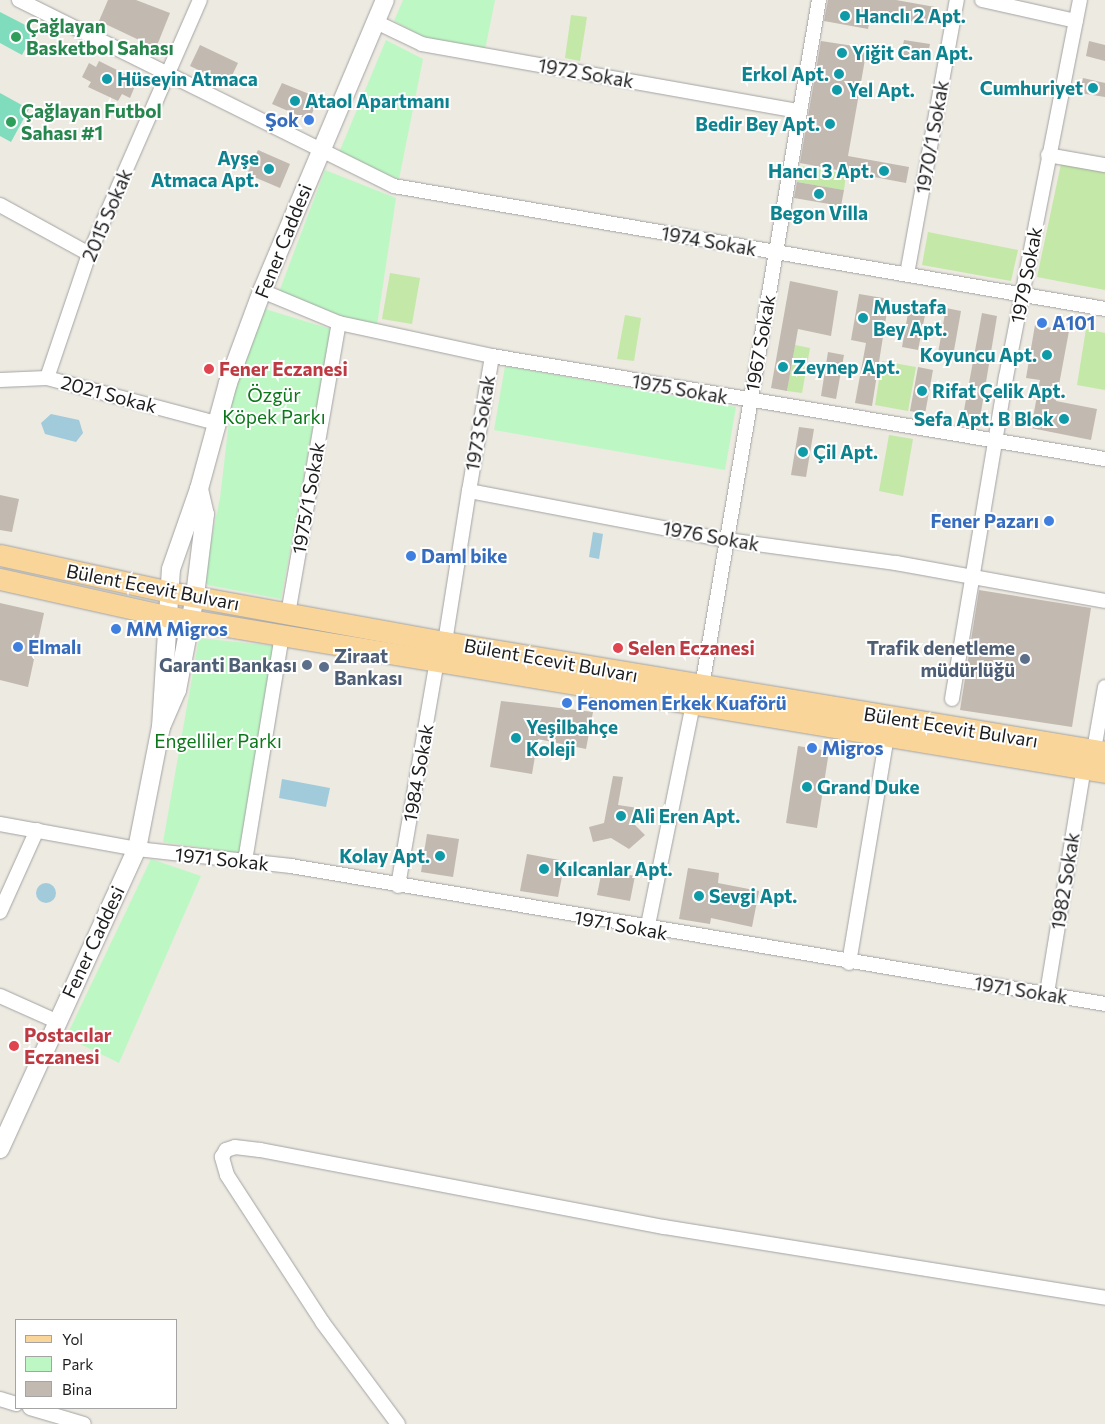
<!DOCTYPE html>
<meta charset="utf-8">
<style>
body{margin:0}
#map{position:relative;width:1105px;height:1424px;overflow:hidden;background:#edeae1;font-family:Commissioner,sans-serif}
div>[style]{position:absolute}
.grass>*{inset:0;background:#c4e8a7}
.park>*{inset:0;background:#bdf8c4}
.pitch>*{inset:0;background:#7fdcbc}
.water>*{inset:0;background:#a1cbdb}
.round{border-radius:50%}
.building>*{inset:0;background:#c2b9b1}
.roads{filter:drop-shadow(0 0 1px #a3a3a3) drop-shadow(0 0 1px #a3a3a3)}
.minor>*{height:14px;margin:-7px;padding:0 7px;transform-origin:7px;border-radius:7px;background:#fff}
.tertiary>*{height:18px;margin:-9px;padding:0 9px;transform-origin:9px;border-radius:9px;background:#fff}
.primary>*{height:21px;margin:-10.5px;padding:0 10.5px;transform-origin:10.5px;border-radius:10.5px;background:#fad599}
.dots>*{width:14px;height:14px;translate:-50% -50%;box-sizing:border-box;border:2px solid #fff;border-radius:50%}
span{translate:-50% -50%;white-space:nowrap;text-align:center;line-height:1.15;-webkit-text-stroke:4px #fff;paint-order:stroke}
.culture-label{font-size:19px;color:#0d838f;font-weight:700}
.left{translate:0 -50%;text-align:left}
.right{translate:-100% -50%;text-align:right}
.leisure-label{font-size:19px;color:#27864d;font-weight:700}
.street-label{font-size:19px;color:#1c1c1c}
.shop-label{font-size:19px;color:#366cbe;font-weight:700}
.health-label{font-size:19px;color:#be3a42;font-weight:700}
.park-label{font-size:19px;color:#0c771a}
.service-label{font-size:19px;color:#4e5e75;font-weight:700}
.legend{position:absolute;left:15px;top:1319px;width:162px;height:90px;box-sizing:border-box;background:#fff;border:1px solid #a4a4a4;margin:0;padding:6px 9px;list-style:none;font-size:15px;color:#1c1c1c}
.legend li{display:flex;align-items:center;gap:10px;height:25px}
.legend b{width:25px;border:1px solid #a4a4a4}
</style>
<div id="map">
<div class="grass">
<i style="clip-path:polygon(571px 15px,587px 17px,580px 61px,565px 58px)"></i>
<i style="clip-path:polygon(1061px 164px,1105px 172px,1105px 290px,1037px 277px)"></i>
<i style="clip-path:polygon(800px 166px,846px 174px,844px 190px,797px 182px)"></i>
<i style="clip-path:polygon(928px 232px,1018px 250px,1011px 281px,922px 265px)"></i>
<i style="clip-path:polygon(390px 273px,420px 278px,412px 324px,382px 319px)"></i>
<i style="clip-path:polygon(625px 315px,641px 318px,634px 361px,617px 359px)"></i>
<i style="clip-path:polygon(1086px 329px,1105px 333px,1105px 390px,1077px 385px)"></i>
<i style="clip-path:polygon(795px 345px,810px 348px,802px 393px,787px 391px)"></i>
<i style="clip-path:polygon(882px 361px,916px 367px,908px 411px,875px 405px)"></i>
<i style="clip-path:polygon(889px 435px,913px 439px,903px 496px,879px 491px)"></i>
</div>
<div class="park">
<i style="clip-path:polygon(403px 0,495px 0,485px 50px,424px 37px,394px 21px)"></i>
<i style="clip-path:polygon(386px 40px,423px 59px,399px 179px,338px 155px)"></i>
<i style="clip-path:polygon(325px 170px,396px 198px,377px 325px,341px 316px,279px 292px)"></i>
<i style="clip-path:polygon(265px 309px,331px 329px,281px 599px,208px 585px,203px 580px,220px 498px,232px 395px)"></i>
<i style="clip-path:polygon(505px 366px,736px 407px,725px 470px,494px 430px)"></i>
<i style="clip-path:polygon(199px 638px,274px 646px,240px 853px,163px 842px)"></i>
<i style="clip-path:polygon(151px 859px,201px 876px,119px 1063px,66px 1037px)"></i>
</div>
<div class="pitch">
<i style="clip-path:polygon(0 12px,35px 30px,22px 55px,0 43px)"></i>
<i style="clip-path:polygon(0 93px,29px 109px,11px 142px,0 136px)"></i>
</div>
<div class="water">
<i style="clip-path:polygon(51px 414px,79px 420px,83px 433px,76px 442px,45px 434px,41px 423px)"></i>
<i style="clip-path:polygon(593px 532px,603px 534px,599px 559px,589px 557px)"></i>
<i style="clip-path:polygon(282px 779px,330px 788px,326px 807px,279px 798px)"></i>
<i class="round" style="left:36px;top:883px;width:20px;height:20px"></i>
</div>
<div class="building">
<i style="clip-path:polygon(108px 0,136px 0,170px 13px,156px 48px,99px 21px)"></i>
<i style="clip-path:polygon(828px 0,896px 0,935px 7px,932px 25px,871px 14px,868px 29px,824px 21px)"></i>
<i style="clip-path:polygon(904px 40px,930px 44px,927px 59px,901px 55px)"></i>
<i style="clip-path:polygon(821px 41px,867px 48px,848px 156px,909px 167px,906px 183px,800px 163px)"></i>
<i style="clip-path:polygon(1089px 41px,1105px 45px,1105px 61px,1086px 56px)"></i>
<i style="clip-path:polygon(200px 45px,238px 63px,228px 84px,190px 66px)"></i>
<i style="clip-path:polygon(99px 61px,129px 76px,126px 82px,135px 86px,130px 98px,122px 94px,118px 101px,88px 87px,91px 82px,82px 77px,89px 63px,96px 67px)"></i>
<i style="clip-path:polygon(1083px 78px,1105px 83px,1105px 97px,1080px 93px)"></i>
<i style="clip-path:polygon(282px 83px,319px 98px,309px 120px,272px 104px)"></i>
<i style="clip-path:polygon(258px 150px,290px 164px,280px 188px,247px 174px)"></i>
<i style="clip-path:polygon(797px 182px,844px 190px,841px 206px,794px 198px)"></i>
<i style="clip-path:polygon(790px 281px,838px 291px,831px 336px,798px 329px,787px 391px,771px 388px)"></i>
<i style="clip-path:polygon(859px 294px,889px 299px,872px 406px,855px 403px,866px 343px,851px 340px)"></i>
<i style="clip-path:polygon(910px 302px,927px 305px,918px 350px,902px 347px)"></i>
<i style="clip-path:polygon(946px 308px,961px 311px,953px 356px,938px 353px)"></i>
<i style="clip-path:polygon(982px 313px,997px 316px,979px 424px,962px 421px)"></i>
<i style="clip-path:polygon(1035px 325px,1069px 331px,1056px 401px,1097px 409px,1091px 440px,1031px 428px,1040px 380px,1026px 378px)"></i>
<i style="clip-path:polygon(828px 352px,844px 355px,836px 399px,821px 396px)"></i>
<i style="clip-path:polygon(918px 367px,933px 370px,925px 414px,910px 411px)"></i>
<i style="clip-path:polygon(799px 427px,814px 429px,806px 477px,791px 475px)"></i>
<i style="clip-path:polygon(0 495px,19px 499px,12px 532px,0 530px)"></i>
<i style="clip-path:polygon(979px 590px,1091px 608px,1072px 727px,960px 710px)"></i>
<i style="clip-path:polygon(0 603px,44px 613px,28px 687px,0 680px)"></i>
<i style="clip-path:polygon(501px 701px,593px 712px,586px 749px,538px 739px,532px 774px,490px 767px)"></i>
<i style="clip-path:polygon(798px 746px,829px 751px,817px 828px,786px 823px)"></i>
<i style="clip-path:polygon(613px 776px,623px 777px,618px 805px,638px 808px,635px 825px,645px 835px,629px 849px,611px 838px,593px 842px,589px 827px,604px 823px)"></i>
<i style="clip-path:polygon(427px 834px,459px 839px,453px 877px,421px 872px)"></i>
<i style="clip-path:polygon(527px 854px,565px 861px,558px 897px,520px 891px)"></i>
<i style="clip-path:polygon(688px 868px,719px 873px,718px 883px,759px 891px,752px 927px,711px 918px,710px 924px,679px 919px)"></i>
<i style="clip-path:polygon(602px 870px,635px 876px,630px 901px,597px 895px)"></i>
</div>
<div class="roads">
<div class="minor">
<i style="left:19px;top:0;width:419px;rotate:26.4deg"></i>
<i style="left:394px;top:186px;width:722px;rotate:9.81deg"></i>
<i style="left:982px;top:0;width:96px;rotate:12.6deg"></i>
<i style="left:376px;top:22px;width:51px;rotate:25.6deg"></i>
<i style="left:422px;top:44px;width:384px;rotate:10.1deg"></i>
<i style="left:1048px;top:155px;width:58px;rotate:10deg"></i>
<i style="left:0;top:205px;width:102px;rotate:28.8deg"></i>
<i style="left:907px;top:274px;width:279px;rotate:-79.7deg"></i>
<i style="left:262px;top:291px;width:83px;rotate:22.6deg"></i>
<i style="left:339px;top:323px;width:157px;rotate:12.2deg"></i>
<i style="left:492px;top:356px;width:622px;rotate:9.54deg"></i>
<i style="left:47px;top:378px;width:131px;rotate:-71.3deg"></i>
<i style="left:89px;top:254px;width:277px;rotate:-66.4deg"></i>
<i style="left:0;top:380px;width:47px;rotate:-2.4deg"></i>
<i style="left:47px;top:378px;width:175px;rotate:14.9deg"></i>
<i style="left:469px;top:491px;width:137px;rotate:-80.3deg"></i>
<i style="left:288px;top:614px;width:295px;rotate:-80.1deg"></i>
<i style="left:445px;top:642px;width:153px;rotate:-81deg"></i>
<i style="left:469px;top:491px;width:263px;rotate:10.8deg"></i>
<i style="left:727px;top:540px;width:171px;rotate:7.8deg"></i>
<i style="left:896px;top:563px;width:212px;rotate:10.3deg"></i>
<i style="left:702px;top:686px;width:696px;rotate:-80.32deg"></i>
<i style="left:952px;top:699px;width:326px;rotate:-80.5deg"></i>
<i style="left:1006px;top:377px;width:384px;rotate:-78.9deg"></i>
<i style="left:1094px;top:750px;width:64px;rotate:-80.1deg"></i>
<i style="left:0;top:824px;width:139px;rotate:10.3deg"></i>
<i style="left:137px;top:849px;width:155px;rotate:6.3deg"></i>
<i style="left:291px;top:866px;width:826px;rotate:9.62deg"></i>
<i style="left:245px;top:861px;width:229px;rotate:-80.7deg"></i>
<i style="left:398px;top:886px;width:229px;rotate:-80.2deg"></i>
<i style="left:0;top:912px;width:90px;rotate:-65.7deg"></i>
<i style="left:647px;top:930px;width:232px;rotate:-78.5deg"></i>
<i style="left:849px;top:963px;width:230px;rotate:-80.5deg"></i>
<i style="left:1047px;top:993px;width:228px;rotate:-80.7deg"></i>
<i style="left:0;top:996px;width:61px;rotate:24.1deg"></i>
<i style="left:0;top:1399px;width:17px;rotate:17deg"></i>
<i style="left:30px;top:1408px;width:56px;rotate:16.5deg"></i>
<i style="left:398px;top:1424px;width:126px;rotate:-126.6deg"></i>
<i style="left:323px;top:1323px;width:176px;rotate:-123deg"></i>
<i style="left:227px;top:1175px;width:19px;rotate:-106deg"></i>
<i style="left:222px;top:1157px;width:8px;rotate:-60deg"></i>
<i style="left:226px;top:1150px;width:9px;rotate:-18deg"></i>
<i style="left:235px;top:1147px;width:25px;rotate:7deg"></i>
<i style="left:260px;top:1150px;width:411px;rotate:10.8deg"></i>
<i style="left:664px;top:1227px;width:447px;rotate:9.1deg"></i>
</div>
<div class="tertiary">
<i style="left:199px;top:489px;width:110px;rotate:-74.7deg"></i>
<i style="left:228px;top:383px;width:98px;rotate:-69.7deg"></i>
<i style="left:262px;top:291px;width:316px;rotate:-67.1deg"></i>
<i style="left:199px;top:489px;width:26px;rotate:77deg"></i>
<i style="left:205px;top:514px;width:83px;rotate:97deg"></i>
<i style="left:195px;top:596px;width:96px;rotate:100.8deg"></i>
<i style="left:177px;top:690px;width:40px;rotate:113.4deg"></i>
<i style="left:161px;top:727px;width:158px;rotate:-86.4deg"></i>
<i style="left:171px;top:569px;width:85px;rotate:-70.7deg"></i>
<i style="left:0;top:1149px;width:330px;rotate:-65.5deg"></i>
<i style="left:137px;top:849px;width:124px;rotate:-78.9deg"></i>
</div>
<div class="primary">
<i style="left:0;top:555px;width:173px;rotate:12.3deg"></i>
<i style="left:169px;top:592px;width:280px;rotate:10.3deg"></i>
<i style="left:445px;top:642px;width:669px;rotate:9.46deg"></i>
<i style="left:0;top:579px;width:170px;rotate:12.6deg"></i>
<i style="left:166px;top:616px;width:952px;rotate:9.43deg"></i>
</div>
</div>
<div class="dots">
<i style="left:845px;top:16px;background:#0f9aa8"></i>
<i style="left:16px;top:37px;background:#2e9e5b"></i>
<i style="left:842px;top:53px;background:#0f9aa8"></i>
<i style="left:839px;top:74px;background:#0f9aa8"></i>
<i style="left:107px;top:79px;background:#0f9aa8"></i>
<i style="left:1093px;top:88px;background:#0f9aa8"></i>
<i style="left:837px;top:90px;background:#0f9aa8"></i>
<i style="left:295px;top:101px;background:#0f9aa8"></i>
<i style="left:309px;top:120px;background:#3f7fe0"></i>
<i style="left:11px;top:122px;background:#2e9e5b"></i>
<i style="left:830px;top:124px;background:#0f9aa8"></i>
<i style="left:269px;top:169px;background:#0f9aa8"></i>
<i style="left:884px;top:171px;background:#0f9aa8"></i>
<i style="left:819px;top:194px;background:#0f9aa8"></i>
<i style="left:863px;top:318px;background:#0f9aa8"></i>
<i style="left:1042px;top:323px;background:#3f7fe0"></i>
<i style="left:1047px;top:355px;background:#0f9aa8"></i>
<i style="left:783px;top:367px;background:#0f9aa8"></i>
<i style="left:209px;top:369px;background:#e0444e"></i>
<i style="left:922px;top:391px;background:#0f9aa8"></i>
<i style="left:1064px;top:419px;background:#0f9aa8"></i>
<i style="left:803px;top:452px;background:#0f9aa8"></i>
<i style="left:1049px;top:521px;background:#3f7fe0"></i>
<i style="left:411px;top:556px;background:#3f7fe0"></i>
<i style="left:116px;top:629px;background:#3f7fe0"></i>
<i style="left:18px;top:647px;background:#3f7fe0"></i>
<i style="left:618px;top:648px;background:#e0444e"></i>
<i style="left:1025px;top:659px;background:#5c6f8a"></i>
<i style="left:307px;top:665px;background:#5c6f8a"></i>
<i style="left:324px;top:667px;background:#5c6f8a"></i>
<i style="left:567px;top:703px;background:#3f7fe0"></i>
<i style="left:516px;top:738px;background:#0f9aa8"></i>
<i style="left:812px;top:748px;background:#3f7fe0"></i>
<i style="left:807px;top:787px;background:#0f9aa8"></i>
<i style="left:621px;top:816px;background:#0f9aa8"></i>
<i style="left:440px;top:856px;background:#0f9aa8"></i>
<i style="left:544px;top:869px;background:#0f9aa8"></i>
<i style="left:699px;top:896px;background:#0f9aa8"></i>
<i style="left:14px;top:1046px;background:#e0444e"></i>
</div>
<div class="culture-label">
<span class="left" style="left:855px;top:16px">Hanclı 2 Apt.</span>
<span class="left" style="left:852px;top:53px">Yiğit Can Apt.</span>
<span class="right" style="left:829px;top:74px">Erkol Apt.</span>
<span class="left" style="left:117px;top:79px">Hüseyin Atmaca</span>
<span class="right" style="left:1083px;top:88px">Cumhuriyet</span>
<span class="left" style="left:847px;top:90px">Yel Apt.</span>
<span class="left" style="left:305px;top:101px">Ataol Apartmanı</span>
<span class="right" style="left:820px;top:124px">Bedir Bey Apt.</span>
<span class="right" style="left:259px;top:169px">Ayşe<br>Atmaca Apt.</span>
<span class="right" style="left:874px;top:171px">Hancı 3 Apt.</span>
<span style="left:819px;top:213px">Begon Villa</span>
<span class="left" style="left:873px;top:318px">Mustafa<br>Bey Apt.</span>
<span class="right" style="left:1037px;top:355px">Koyuncu Apt.</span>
<span class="left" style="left:793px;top:367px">Zeynep Apt.</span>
<span class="left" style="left:932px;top:391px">Rifat Çelik Apt.</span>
<span class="right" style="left:1054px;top:419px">Sefa Apt. B Blok</span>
<span class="left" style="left:813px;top:452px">Çil Apt.</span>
<span class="left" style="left:526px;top:738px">Yeşilbahçe<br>Koleji</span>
<span class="left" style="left:817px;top:787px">Grand Duke</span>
<span class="left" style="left:631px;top:816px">Ali Eren Apt.</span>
<span class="right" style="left:430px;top:856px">Kolay Apt.</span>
<span class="left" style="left:554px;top:869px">Kılcanlar Apt.</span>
<span class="left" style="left:709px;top:896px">Sevgi Apt.</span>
</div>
<div class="leisure-label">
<span class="left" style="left:26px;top:37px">Çağlayan<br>Basketbol Sahası</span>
<span class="left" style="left:21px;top:122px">Çağlayan Futbol<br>Sahası #1</span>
</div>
<div class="street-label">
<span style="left:586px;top:73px;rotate:10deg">1972 Sokak</span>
<span style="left:932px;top:137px;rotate:-80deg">1970/1 Sokak</span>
<span style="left:107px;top:215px;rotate:-67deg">2015 Sokak</span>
<span style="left:283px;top:241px;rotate:-68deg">Fener Caddesi</span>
<span style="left:709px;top:241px;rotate:10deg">1974 Sokak</span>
<span style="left:1026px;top:275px;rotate:-79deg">1979 Sokak</span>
<span style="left:760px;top:343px;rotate:-80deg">1967 Sokak</span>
<span style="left:680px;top:389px;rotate:10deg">1975 Sokak</span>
<span style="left:109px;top:394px;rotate:15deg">2021 Sokak</span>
<span style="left:480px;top:423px;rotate:-80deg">1973 Sokak</span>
<span style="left:308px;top:498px;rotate:-80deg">1975/1 Sokak</span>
<span style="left:711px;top:536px;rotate:10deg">1976 Sokak</span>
<span style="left:153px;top:587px;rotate:11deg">Bülent Ecevit Bulvarı</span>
<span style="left:551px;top:660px;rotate:10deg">Bülent Ecevit Bulvarı</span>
<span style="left:951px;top:727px;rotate:9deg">Bülent Ecevit Bulvarı</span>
<span style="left:418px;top:773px;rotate:-80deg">1984 Sokak</span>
<span style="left:222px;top:859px;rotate:6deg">1971 Sokak</span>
<span style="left:1065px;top:881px;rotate:-81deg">1982 Sokak</span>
<span style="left:621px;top:925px;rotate:10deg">1971 Sokak</span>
<span style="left:93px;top:942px;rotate:-65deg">Fener Caddesi</span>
<span style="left:1021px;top:990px;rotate:9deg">1971 Sokak</span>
</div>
<div class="shop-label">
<span class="right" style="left:299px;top:120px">Şok</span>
<span class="left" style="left:1052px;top:323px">A101</span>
<span class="right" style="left:1039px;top:521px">Fener Pazarı</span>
<span class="left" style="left:421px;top:556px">Daml bike</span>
<span class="left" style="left:126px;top:629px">MM Migros</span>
<span class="left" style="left:28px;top:647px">Elmalı</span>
<span class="left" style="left:577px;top:703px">Fenomen Erkek Kuaförü</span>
<span class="left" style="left:822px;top:748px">Migros</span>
</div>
<div class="health-label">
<span class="left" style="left:219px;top:369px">Fener Eczanesi</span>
<span class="left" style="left:628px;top:648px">Selen Eczanesi</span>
<span class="left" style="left:24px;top:1046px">Postacılar<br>Eczanesi</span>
</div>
<div class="park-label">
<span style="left:274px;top:406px">Özgür<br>Köpek Parkı</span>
<span style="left:218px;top:741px">Engelliler Parkı</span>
</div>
<div class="service-label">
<span class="right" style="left:1015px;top:659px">Trafik denetleme<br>müdürlüğü</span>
<span class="left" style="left:334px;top:667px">Ziraat<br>Bankası</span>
<span class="right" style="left:297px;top:665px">Garanti Bankası</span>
</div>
<ul class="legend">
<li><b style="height:6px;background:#fad599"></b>Yol</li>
<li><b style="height:14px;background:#bdf8c4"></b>Park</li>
<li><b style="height:14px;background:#c2b9b1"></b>Bina</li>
</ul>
</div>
